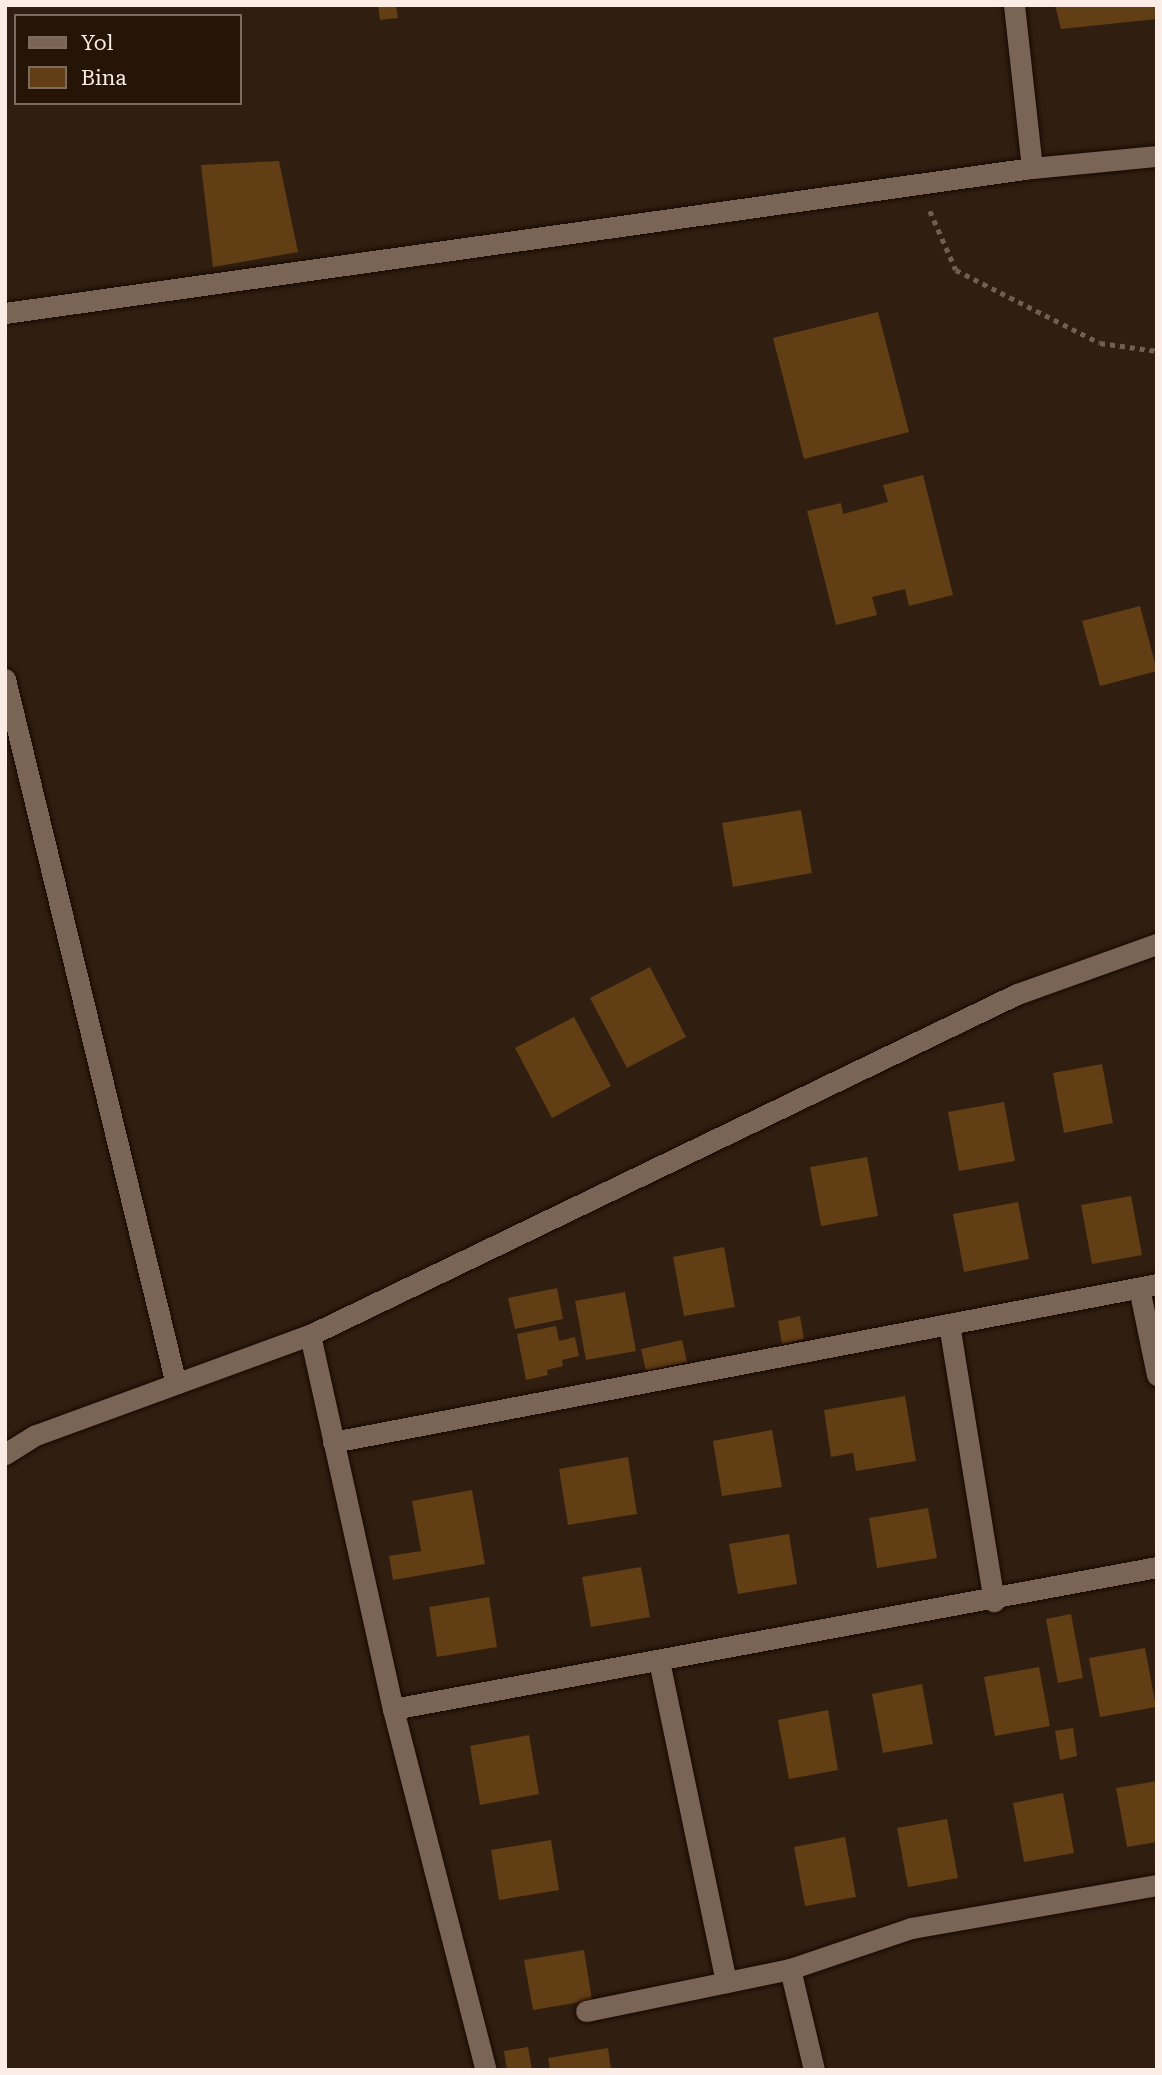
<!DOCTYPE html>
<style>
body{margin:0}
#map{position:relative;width:1162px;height:2075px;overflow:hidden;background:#301e10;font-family:"Roboto Serif",serif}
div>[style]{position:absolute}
.building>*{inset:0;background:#623e15}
.path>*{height:4.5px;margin-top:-2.25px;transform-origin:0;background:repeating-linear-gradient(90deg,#706053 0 5px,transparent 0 10px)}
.roads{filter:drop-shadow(0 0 2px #180700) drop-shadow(0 0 2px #180700)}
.street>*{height:21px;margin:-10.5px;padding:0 10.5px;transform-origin:10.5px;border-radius:10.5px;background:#7a6455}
.secondary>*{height:21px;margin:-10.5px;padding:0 10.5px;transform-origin:10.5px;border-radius:10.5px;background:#7a6455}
span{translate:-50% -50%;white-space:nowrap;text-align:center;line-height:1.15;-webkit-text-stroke:6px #261407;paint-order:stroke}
.frame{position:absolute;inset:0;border:7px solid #fbede5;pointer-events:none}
.legend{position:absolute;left:14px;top:14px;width:228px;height:91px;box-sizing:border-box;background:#261407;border:2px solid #7b6b60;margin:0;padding:9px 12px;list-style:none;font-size:21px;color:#fbede5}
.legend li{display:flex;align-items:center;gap:14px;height:35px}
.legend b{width:35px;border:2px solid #7b6b60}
</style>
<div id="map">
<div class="building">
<i style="clip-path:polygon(378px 5px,396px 5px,398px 18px,380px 20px)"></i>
<i style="clip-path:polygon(1055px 5px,1157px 5px,1157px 19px,1061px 29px)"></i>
<i style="clip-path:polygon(279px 161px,298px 252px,213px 267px,201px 165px)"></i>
<i style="clip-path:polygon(878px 312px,909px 432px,804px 459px,773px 338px)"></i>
<i style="clip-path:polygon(923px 475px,953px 595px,909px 606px,905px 589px,872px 597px,877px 615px,836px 625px,807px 511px,841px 503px,843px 514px,888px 502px,883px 485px)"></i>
<i style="clip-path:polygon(1140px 606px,1157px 671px,1100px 686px,1082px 621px)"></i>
<i style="clip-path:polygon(801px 810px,812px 873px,733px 887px,722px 823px)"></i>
<i style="clip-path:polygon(650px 967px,686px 1037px,627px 1068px,590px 998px)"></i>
<i style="clip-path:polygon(574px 1017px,611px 1086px,552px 1118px,515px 1048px)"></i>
<i style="clip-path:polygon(1102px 1064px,1113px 1123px,1064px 1133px,1053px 1073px)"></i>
<i style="clip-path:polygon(1004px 1102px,1015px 1161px,959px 1171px,948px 1112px)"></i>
<i style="clip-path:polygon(867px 1157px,878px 1216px,821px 1226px,810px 1167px)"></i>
<i style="clip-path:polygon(1131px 1196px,1142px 1255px,1092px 1264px,1081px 1205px)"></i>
<i style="clip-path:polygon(1018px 1202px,1029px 1259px,964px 1272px,953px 1214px)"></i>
<i style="clip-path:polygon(724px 1247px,735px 1307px,684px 1316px,673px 1257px)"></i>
<i style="clip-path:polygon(557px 1288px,563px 1319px,515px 1329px,508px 1298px)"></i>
<i style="clip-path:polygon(625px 1292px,636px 1351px,586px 1360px,575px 1301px)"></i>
<i style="clip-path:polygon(800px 1316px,804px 1339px,782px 1344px,778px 1321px)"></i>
<i style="clip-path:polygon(556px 1326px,559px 1341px,575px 1337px,579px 1356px,562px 1360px,563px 1366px,547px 1370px,548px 1375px,526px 1380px,517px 1334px)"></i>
<i style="clip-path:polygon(682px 1340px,687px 1362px,646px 1371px,641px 1349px)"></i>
<i style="clip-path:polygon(905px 1396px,916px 1461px,856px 1471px,853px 1453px,831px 1457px,824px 1410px)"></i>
<i style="clip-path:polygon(772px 1430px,782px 1487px,722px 1496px,713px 1441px)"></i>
<i style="clip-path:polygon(628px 1457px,637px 1514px,568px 1525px,559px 1469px)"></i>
<i style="clip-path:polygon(472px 1490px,485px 1564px,393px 1580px,389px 1556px,421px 1551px,412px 1501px)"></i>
<i style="clip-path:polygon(928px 1508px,937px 1558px,877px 1568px,869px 1518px)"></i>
<i style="clip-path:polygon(789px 1534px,797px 1584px,738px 1594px,729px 1544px)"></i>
<i style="clip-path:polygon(641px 1567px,650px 1617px,591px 1627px,582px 1577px)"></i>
<i style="clip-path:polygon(489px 1597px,497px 1647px,437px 1657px,429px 1607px)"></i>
<i style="clip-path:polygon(1071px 1614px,1083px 1678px,1058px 1683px,1046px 1619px)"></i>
<i style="clip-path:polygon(1145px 1648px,1156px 1707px,1100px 1717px,1089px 1658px)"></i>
<i style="clip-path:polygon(1039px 1667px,1050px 1726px,995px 1736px,984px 1677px)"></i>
<i style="clip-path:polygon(922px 1684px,933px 1744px,883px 1753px,872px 1694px)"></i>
<i style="clip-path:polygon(828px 1710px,838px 1770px,789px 1779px,778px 1720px)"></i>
<i style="clip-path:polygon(1073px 1728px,1077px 1756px,1060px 1760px,1055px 1731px)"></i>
<i style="clip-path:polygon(529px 1735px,539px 1794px,480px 1805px,470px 1746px)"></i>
<i style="clip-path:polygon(1157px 1781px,1157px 1842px,1127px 1847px,1116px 1788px)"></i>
<i style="clip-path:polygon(1063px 1793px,1074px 1853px,1024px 1862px,1013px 1803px)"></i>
<i style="clip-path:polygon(947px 1819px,958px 1878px,908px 1887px,897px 1828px)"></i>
<i style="clip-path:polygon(845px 1837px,856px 1897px,805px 1906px,794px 1847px)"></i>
<i style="clip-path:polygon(551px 1840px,559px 1890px,499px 1900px,491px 1850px)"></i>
<i style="clip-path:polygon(584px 1950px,592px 2000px,533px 2010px,524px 1960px)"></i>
<i style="clip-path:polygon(528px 2047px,532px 2070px,507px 2070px,504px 2051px)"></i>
<i style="clip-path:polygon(608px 2048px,611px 2070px,550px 2070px,548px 2058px)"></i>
</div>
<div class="path">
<i style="left:930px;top:211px;width:64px;rotate:66.2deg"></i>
<i style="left:956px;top:270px;width:161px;rotate:26.9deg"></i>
<i style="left:1100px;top:343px;width:58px;rotate:8deg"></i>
</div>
<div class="roads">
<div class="street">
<i style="left:1014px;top:5px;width:164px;rotate:83.7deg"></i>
<i style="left:5px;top:313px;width:1037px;rotate:-8.04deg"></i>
<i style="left:1032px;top:168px;width:126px;rotate:-5.5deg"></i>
<i style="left:1139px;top:1288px;width:89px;rotate:78.3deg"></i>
<i style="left:949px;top:1324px;width:281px;rotate:80.8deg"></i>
<i style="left:310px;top:1335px;width:383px;rotate:77.5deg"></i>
<i style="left:393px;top:1709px;width:373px;rotate:75.6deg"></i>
<i style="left:333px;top:1442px;width:839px;rotate:-10.85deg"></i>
<i style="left:5px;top:1454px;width:36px;rotate:-32deg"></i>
<i style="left:36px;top:1435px;width:292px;rotate:-20.1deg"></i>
<i style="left:310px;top:1335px;width:785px;rotate:-25.75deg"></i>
<i style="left:1017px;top:994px;width:149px;rotate:-19.7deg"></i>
<i style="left:659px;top:1661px;width:328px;rotate:78.2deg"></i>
<i style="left:393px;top:1709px;width:777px;rotate:-10.53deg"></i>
<i style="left:790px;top:1969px;width:104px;rotate:76.6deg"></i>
<i style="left:586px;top:2011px;width:208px;rotate:-11.6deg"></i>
<i style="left:790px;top:1969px;width:128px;rotate:-18.7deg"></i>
<i style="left:911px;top:1928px;width:250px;rotate:-9.9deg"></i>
</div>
<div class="secondary">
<i style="left:5px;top:679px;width:725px;rotate:76.37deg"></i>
</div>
</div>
<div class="frame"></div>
<ul class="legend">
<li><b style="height:9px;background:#7a6455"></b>Yol</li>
<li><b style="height:19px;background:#623e15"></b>Bina</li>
</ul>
</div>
